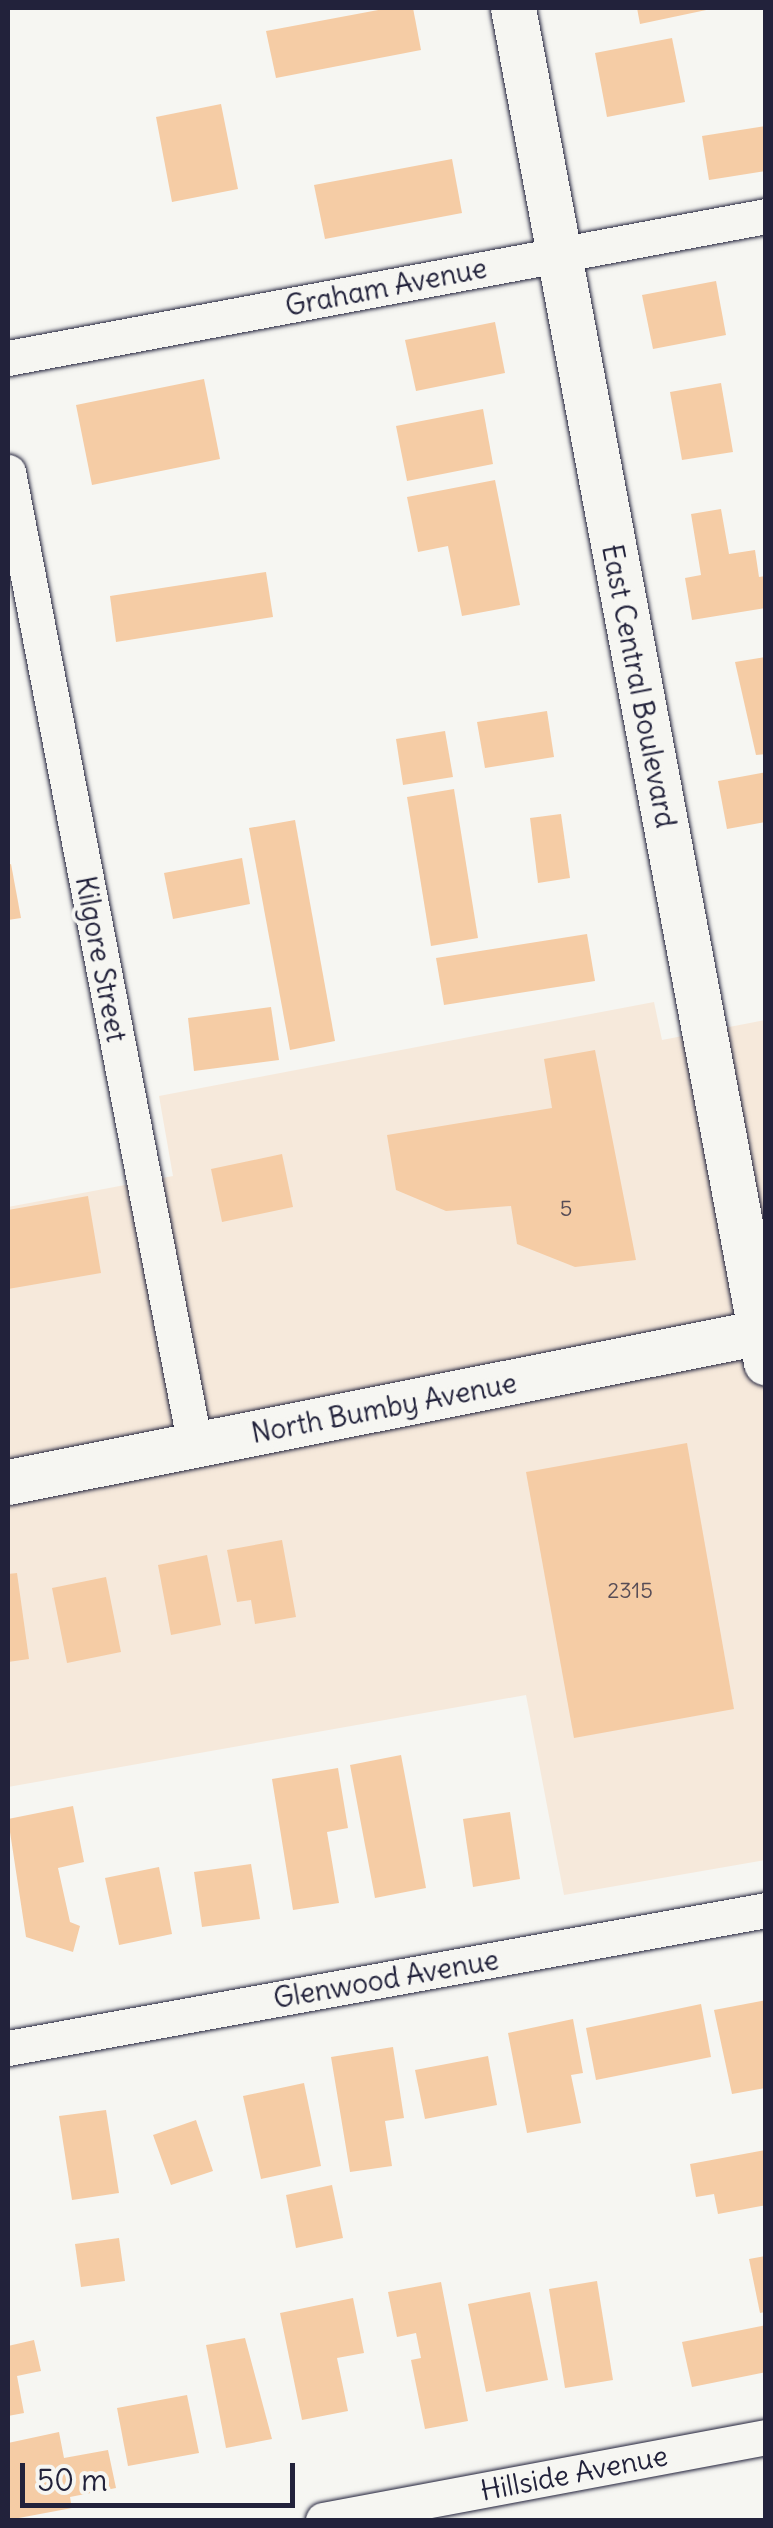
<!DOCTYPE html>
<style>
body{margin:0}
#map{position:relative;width:773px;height:2528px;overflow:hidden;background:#f6f6f2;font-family:Delius,sans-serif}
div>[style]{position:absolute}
.built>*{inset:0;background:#f6e9db}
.building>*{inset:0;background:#f5cca5}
.roads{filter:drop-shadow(0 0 2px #22223b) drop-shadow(0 0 2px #22223b)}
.minor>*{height:35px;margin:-17.5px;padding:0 17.5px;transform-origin:17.5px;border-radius:17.5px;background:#f6f6f2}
.tertiary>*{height:45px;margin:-22.5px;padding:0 22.5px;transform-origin:22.5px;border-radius:22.5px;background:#f6f6f2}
span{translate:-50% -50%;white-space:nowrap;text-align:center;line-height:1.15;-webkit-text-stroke:8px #f6f6f2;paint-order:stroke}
.number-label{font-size:22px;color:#574c56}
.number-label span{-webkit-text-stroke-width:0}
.street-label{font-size:28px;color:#22223b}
.frame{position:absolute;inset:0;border:10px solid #22223b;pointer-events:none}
.scale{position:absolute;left:20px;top:2463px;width:275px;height:45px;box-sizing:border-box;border:5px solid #22223b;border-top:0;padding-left:12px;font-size:30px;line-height:35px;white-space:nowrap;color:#22223b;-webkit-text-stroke:8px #f6f6f2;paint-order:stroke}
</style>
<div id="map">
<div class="built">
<i style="clip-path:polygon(654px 1002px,662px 1040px,765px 1020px,765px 1860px,564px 1895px,526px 1695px,8px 1787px,8px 1207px,173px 1176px,159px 1096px)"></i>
</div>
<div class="building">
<i style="clip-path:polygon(389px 8px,413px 8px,421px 50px,276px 78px,266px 31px)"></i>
<i style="clip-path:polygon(637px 8px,711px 8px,711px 9px,640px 24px)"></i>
<i style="clip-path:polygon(672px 38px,685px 102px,607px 117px,595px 53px)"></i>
<i style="clip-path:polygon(221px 104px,238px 189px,172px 202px,156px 117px)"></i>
<i style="clip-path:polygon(766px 126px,766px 171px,709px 180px,702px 136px)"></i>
<i style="clip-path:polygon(452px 159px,462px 213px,325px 239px,314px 185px)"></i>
<i style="clip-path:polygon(716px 281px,726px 335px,653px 349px,642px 295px)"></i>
<i style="clip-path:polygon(495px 322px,505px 373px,416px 391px,405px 340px)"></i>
<i style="clip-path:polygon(204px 379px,220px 459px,92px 485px,76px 405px)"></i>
<i style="clip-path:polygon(721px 383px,733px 452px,682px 460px,670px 392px)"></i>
<i style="clip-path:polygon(483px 409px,493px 464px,407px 481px,396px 426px)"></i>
<i style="clip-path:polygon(495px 480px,520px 605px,462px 616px,448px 546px,418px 552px,407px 497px)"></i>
<i style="clip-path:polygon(721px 509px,729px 554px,755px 550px,759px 577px,766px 576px,766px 608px,692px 620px,685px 578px,701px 575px,691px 514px)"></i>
<i style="clip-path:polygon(266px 572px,273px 617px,116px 642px,110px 596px)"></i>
<i style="clip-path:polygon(766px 657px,766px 754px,756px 755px,735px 662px)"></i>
<i style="clip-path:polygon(547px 711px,554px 757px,485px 768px,477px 722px)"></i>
<i style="clip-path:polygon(445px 731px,453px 777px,403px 785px,396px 739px)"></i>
<i style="clip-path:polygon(766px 772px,766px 822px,727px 829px,718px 781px)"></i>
<i style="clip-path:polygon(454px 789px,478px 938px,431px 946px,407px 797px)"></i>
<i style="clip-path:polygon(561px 814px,570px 878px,538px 883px,530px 818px)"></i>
<i style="clip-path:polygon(295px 820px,335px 1041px,290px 1050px,249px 828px)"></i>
<i style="clip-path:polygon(242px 858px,250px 904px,173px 919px,164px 873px)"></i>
<i style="clip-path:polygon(11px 864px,21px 918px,8px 920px,8px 865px)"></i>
<i style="clip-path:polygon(587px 934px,595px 981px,444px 1005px,436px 958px)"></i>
<i style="clip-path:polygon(271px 1007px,279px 1060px,194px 1071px,188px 1018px)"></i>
<i style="clip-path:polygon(595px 1050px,636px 1260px,575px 1267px,517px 1244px,511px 1206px,446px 1211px,396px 1190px,387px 1135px,552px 1108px,544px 1059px)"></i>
<i style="clip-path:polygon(282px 1154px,293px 1207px,222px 1222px,211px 1169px)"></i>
<i style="clip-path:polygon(88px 1196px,101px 1273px,8px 1289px,8px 1210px)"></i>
<i style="clip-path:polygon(687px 1443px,734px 1709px,574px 1738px,526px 1472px)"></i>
<i style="clip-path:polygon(282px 1540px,296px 1617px,255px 1624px,251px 1600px,237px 1602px,227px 1550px)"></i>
<i style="clip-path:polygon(207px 1555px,221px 1625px,171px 1635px,158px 1565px)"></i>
<i style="clip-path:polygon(17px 1573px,29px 1659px,8px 1662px,8px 1574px)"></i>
<i style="clip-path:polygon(106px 1577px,121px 1652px,67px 1663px,52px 1588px)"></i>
<i style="clip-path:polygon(401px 1755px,426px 1888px,375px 1898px,350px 1765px)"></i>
<i style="clip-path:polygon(338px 1768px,348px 1828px,327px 1832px,339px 1903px,293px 1910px,272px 1779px)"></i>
<i style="clip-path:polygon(73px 1806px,84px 1862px,58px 1868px,70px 1922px,80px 1926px,73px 1952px,26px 1937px,8px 1819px)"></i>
<i style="clip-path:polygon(510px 1812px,520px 1879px,473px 1887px,463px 1819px)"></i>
<i style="clip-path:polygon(251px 1864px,260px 1919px,202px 1927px,194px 1872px)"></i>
<i style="clip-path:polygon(159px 1867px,172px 1934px,119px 1945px,105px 1878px)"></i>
<i style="clip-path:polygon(766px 2000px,766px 2088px,732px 2094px,714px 2010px)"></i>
<i style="clip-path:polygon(701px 2004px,711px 2057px,596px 2080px,586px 2028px)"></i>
<i style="clip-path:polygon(573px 2019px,583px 2073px,571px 2075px,581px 2123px,527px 2133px,508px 2033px)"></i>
<i style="clip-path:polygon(393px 2047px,404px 2118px,385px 2121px,392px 2166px,350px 2172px,331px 2057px)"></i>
<i style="clip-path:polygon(488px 2056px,497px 2105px,425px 2119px,415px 2070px)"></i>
<i style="clip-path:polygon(304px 2083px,321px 2166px,261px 2179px,243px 2096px)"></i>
<i style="clip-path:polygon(106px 2110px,119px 2193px,72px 2200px,59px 2116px)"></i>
<i style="clip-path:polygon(196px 2120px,213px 2171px,171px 2185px,153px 2135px)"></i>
<i style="clip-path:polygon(766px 2150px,766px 2205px,718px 2214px,714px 2194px,696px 2197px,690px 2164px)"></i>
<i style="clip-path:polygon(332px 2185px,343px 2238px,296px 2248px,286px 2195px)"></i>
<i style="clip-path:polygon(119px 2238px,125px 2281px,81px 2287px,75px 2244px)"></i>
<i style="clip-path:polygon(766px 2256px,766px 2312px,760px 2313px,749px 2259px)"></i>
<i style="clip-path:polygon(597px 2281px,613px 2380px,565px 2388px,549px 2289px)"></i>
<i style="clip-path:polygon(441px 2282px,468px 2421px,425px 2429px,411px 2360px,421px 2358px,416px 2333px,397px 2337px,388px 2292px)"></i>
<i style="clip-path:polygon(530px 2292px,548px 2380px,486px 2392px,468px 2304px)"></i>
<i style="clip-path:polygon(353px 2298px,364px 2353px,337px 2358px,348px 2411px,302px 2420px,280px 2313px)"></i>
<i style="clip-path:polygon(766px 2325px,766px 2372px,692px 2387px,682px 2342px)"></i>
<i style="clip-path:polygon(245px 2338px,272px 2439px,226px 2448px,206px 2345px)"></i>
<i style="clip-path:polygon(34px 2340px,41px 2371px,17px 2376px,24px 2413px,8px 2416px,8px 2346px)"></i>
<i style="clip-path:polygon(187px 2395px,199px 2453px,128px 2466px,117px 2408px)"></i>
<i style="clip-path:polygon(59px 2432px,64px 2458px,108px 2450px,116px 2488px,70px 2497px,72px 2508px,8px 2520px,8px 2443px)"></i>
</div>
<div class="roads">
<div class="minor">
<i style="left:8px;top:358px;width:771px;rotate:-10.61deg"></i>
<i style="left:8px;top:472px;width:992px;rotate:79.13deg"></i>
<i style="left:8px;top:2048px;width:770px;rotate:-10.32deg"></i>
<i style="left:323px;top:2520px;width:451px;rotate:-10.6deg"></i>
</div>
<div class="tertiary">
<i style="left:513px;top:8px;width:1378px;rotate:79.42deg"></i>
<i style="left:8px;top:1482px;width:773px;rotate:-11.27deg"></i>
</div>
</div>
<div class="number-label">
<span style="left:566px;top:1209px">5</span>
<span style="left:630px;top:1591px">2315</span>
</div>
<div class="street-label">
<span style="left:386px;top:287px;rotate:-11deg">Graham Avenue</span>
<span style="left:639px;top:686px;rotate:79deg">East Central Boulevard</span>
<span style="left:101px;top:959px;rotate:79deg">Kilgore Street</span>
<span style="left:384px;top:1408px;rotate:-11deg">North Bumby Avenue</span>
<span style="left:386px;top:1979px;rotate:-10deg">Glenwood Avenue</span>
<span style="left:574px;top:2473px;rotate:-11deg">Hillside Avenue</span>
</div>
<div class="frame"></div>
<div class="scale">50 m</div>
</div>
